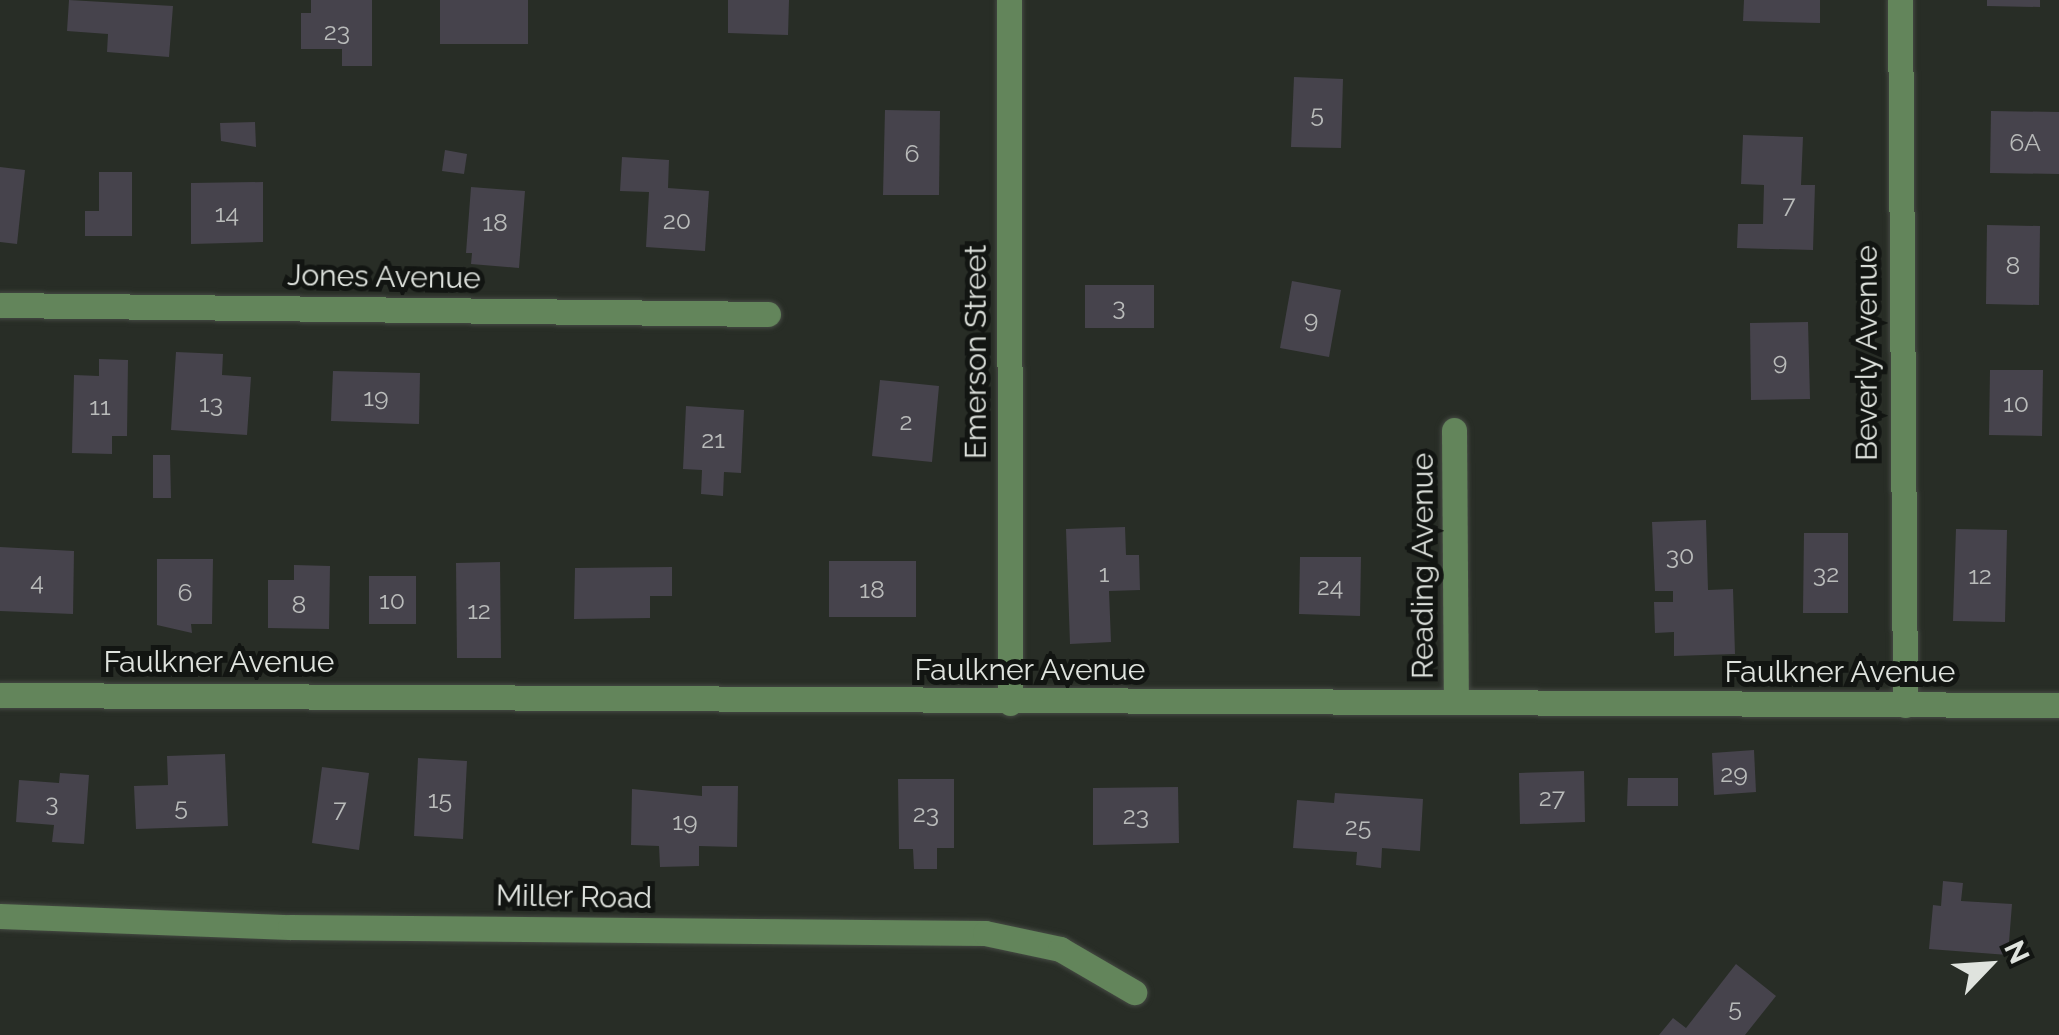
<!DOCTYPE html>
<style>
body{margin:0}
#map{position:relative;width:2059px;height:1035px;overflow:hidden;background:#282d26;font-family:Raleway,sans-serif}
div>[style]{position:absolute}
.building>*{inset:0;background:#46434c}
.roads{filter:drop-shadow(0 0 2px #454a43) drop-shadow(0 0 2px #454a43)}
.minor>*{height:25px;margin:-12.5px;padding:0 12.5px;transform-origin:12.5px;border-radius:12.5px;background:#63855b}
span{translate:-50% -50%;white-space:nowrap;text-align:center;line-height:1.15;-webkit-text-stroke:10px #121512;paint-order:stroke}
.number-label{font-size:25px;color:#b9bbba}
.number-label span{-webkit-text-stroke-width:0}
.street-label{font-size:30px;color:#dfe3de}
.north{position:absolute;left:1939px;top:915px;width:100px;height:100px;-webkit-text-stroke:8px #121512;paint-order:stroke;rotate:65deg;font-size:28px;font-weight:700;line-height:40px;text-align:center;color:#dfe3de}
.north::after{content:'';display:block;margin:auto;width:35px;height:45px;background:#dfe3de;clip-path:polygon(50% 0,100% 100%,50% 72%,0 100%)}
</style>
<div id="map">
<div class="building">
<i style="clip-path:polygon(69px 0,173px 6px,169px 57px,107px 52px,108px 34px,67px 31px)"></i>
<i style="clip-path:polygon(311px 0,372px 0,372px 66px,342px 66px,342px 49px,301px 49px,301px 13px,311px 13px)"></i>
<i style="clip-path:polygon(440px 0,528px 0,528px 44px,440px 44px)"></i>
<i style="clip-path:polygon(728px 0,789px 0,788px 35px,728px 33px)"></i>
<i style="clip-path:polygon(1744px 0,1820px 0,1820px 23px,1743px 21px)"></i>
<i style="clip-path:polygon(1987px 0,2040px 0,2040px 7px,1987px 6px)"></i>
<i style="clip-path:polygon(1294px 77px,1343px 79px,1341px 148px,1291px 147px)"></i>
<i style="clip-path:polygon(885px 110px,940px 111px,939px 195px,883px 195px)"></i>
<i style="clip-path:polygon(1991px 111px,2059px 112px,2059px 174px,1990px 173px)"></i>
<i style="clip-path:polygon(255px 122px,256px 147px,221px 141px,220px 123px)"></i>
<i style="clip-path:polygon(1743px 135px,1803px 137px,1801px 185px,1815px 185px,1813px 250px,1737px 248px,1738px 224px,1763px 224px,1764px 185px,1741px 184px)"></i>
<i style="clip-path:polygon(445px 150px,467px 154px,464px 174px,442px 171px)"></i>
<i style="clip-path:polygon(622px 157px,669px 160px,668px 188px,709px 191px,705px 251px,646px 247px,649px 192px,620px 191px)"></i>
<i style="clip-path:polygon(0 167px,25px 170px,17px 244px,0 242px)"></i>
<i style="clip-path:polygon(99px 172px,132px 172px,132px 236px,85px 236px,85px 211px,99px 211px)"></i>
<i style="clip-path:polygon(263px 182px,263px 242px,191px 244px,191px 183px)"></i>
<i style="clip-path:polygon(471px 187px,525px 191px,519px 268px,471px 264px,472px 253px,466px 253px)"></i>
<i style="clip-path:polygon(1987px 225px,2040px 226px,2039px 305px,1986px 304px)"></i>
<i style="clip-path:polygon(1292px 281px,1341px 290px,1329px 357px,1280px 348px)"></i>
<i style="clip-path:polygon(1085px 285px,1154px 285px,1154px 328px,1085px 328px)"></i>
<i style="clip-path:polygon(1808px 322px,1810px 399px,1751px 400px,1750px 323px)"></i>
<i style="clip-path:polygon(176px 352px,223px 354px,222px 375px,251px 377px,247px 435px,171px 430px)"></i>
<i style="clip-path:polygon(99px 359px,128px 360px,127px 436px,112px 436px,112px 454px,72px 453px,74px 375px,99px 376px)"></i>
<i style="clip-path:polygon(1990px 370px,2043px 370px,2042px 436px,1989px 435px)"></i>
<i style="clip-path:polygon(333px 371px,420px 373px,419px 424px,331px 421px)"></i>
<i style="clip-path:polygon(880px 380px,939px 386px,932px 462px,872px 456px)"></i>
<i style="clip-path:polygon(686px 406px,744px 410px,741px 473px,724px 472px,723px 496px,701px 494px,702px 470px,683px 469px)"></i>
<i style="clip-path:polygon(153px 455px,170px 455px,171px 498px,153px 498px)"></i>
<i style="clip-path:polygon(1706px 520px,1708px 590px,1733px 589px,1735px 654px,1674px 656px,1674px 632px,1655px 633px,1654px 602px,1673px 602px,1673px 591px,1655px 591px,1652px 522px)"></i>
<i style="clip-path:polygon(1125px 527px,1126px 555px,1139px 555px,1140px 590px,1109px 591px,1111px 642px,1070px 644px,1066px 529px)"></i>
<i style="clip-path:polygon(1956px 529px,2007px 530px,2005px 622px,1953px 621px)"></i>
<i style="clip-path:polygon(1804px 533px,1848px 533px,1848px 613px,1803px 613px)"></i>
<i style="clip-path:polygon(0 547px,74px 551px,73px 614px,0 611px)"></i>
<i style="clip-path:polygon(1300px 557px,1361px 557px,1360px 616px,1299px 614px)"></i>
<i style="clip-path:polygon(157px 559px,213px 559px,212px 624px,191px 624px,192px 633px,157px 625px)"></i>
<i style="clip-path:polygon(829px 561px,916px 561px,916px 617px,829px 617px)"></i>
<i style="clip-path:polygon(500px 562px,501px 658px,457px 658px,456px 563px)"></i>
<i style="clip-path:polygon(294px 565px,330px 566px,329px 629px,268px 628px,268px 580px,294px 580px)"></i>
<i style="clip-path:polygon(672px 567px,672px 596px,650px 596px,650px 618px,574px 619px,575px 568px)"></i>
<i style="clip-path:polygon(369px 576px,416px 576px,416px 624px,369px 624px)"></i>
<i style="clip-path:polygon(1754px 750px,1756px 792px,1714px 795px,1712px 753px)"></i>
<i style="clip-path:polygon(225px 754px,228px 826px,136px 829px,134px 786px,168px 785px,167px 756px)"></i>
<i style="clip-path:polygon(418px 758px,467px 761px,463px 839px,414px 836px)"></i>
<i style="clip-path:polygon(322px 767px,369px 773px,359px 850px,312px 843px)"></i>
<i style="clip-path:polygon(1584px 771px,1585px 822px,1520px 824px,1519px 773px)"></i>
<i style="clip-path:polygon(60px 773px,89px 775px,84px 844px,52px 842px,54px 825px,16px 822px,19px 780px,59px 783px)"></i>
<i style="clip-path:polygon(1628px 778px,1678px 778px,1678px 806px,1627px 806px)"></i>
<i style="clip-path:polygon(898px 779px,954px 779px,954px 848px,937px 848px,937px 869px,914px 869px,913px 849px,899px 849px)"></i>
<i style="clip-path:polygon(702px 786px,738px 786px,737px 847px,699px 846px,699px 866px,660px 867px,659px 846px,631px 845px,632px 789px,702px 796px)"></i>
<i style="clip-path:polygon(1178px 787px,1179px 843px,1093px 845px,1093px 788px)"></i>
<i style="clip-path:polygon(1335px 793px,1423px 799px,1420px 851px,1382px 848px,1381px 868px,1356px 865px,1357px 852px,1293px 848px,1297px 800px,1334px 803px)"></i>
<i style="clip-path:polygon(1943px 881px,1963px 883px,1961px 901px,2012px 904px,2008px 955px,1929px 949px,1933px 905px,1941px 906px)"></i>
<i style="clip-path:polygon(1736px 964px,1776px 996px,1745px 1035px,1659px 1035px,1673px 1018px,1686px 1028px)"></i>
</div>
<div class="roads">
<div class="minor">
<i style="left:1009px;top:0;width:703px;rotate:89.92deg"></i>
<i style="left:1900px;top:0;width:705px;rotate:89.59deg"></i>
<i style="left:0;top:305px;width:768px;rotate:0.67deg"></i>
<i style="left:1454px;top:430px;width:272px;rotate:89.6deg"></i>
<i style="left:0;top:695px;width:2059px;rotate:0.28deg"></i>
<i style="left:0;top:916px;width:290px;rotate:2.2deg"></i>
<i style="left:290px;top:927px;width:695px;rotate:0.49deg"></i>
<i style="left:985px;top:933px;width:77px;rotate:12deg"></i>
<i style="left:1060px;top:949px;width:86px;rotate:30.2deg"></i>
</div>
</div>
<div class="number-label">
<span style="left:337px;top:31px">23</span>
<span style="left:1317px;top:113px">5</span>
<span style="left:2025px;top:142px">6A</span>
<span style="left:912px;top:153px">6</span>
<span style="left:1789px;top:204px">7</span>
<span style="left:227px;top:213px">14</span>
<span style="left:677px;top:220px">20</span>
<span style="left:495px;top:222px">18</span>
<span style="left:2013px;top:265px">8</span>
<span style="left:1119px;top:306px">3</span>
<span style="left:1311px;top:319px">9</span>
<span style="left:1780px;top:361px">9</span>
<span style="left:376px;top:397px">19</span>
<span style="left:211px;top:403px">13</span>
<span style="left:2016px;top:403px">10</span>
<span style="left:100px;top:406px">11</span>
<span style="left:906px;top:421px">2</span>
<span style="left:713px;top:439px">21</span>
<span style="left:1680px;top:555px">30</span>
<span style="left:1104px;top:573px">1</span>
<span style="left:1826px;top:573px">32</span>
<span style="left:1980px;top:575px">12</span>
<span style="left:37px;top:581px">4</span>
<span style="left:1330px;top:586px">24</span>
<span style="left:872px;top:589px">18</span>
<span style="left:185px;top:592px">6</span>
<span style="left:392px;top:600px">10</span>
<span style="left:299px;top:604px">8</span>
<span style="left:479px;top:610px">12</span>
<span style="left:1734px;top:773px">29</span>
<span style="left:1552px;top:797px">27</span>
<span style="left:440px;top:799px">15</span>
<span style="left:52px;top:802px">3</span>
<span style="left:181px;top:806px">5</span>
<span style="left:340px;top:808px">7</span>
<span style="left:926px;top:813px">23</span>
<span style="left:1136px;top:815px">23</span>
<span style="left:685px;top:821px">19</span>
<span style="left:1358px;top:826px">25</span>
<span style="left:1735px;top:1007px">5</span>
</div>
<div class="street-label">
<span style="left:384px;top:277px;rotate:1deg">Jones Avenue</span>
<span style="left:976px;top:352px;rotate:-90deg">Emerson Street</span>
<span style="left:1867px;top:353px;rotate:-90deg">Beverly Avenue</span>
<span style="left:1423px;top:566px;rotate:-90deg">Reading Avenue</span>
<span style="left:219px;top:662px">Faulkner Avenue</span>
<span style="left:1030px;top:670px">Faulkner Avenue</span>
<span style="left:1840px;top:672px">Faulkner Avenue</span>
<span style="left:574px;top:897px;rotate:1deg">Miller Road</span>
</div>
<div class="north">N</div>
</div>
